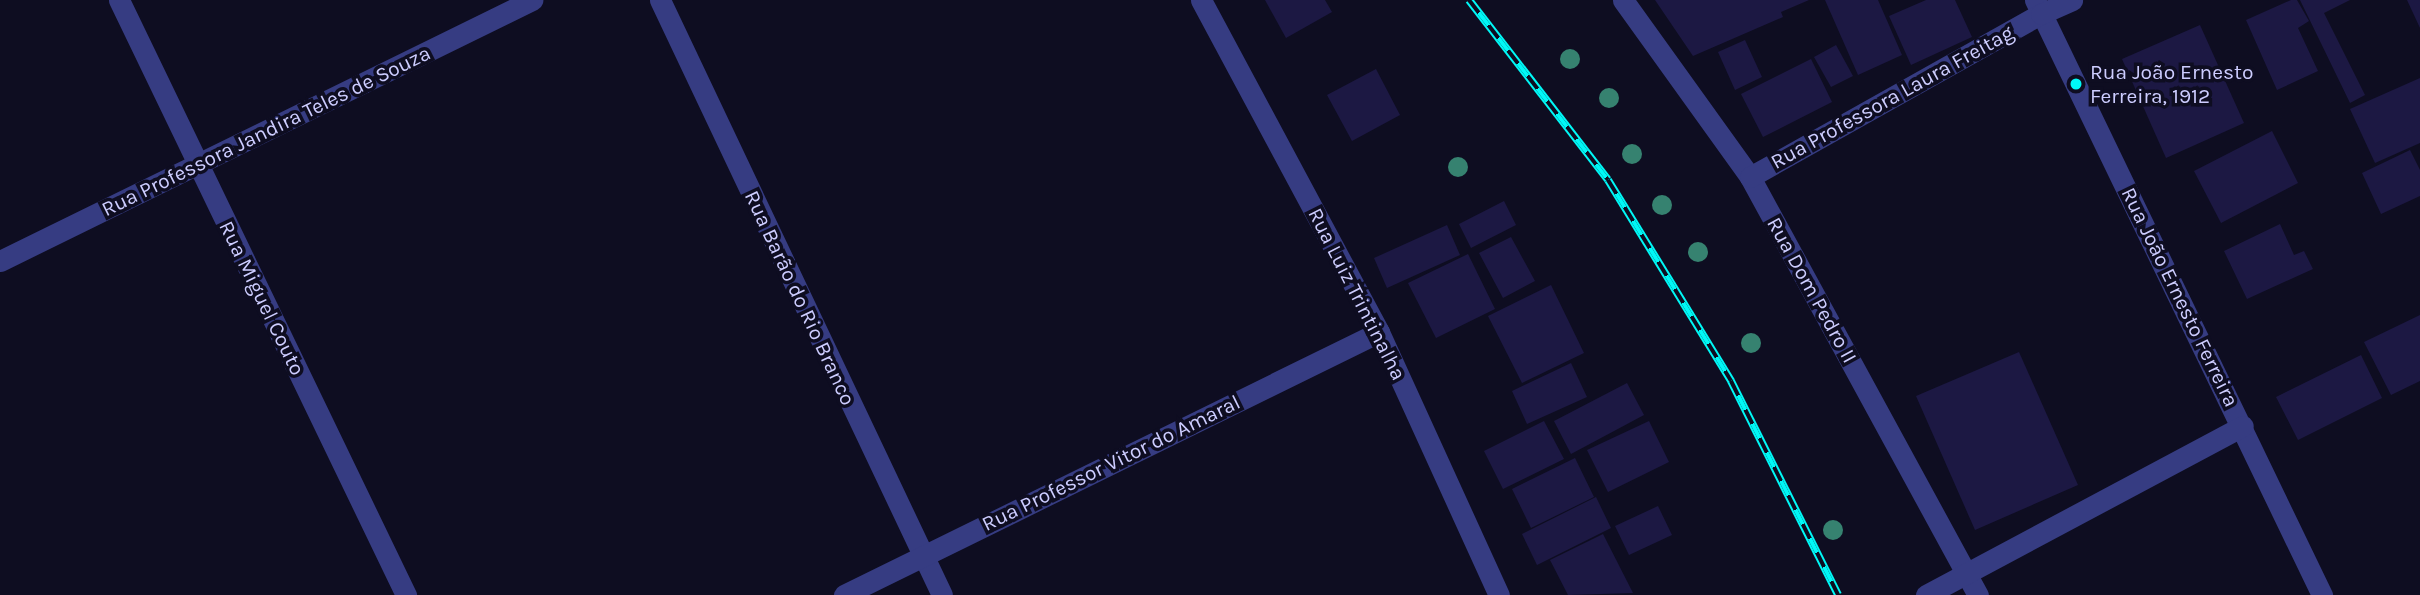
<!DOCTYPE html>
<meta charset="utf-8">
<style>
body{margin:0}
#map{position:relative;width:2420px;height:595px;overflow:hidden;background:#0e0d21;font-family:Karla,sans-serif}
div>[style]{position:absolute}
.building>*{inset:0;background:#1c1843}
.minor>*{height:21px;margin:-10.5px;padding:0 10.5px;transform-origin:10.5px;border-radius:10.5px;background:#363c82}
.rail>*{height:8px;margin-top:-4px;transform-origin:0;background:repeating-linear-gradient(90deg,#0e0d21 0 16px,#00f8f6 0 32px);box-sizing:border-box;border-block:2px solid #00f8f6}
.trees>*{width:20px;height:20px;margin:-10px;border-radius:50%;background:#368270}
.dots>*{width:19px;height:19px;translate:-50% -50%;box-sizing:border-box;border:4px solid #0e0d21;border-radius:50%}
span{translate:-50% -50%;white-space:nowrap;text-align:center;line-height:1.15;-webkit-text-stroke:7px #0e0d21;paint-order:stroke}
.poi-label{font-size:21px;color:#cdcdff}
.left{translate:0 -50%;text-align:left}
.street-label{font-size:21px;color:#cdcdff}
</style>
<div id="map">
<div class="building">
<i style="clip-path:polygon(1265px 0,1325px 0,1332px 12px,1286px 38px)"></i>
<i style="clip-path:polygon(1655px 0,1809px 0,1781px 12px,1783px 17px,1693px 56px)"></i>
<i style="clip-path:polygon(1825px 0,1878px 0,1902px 55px,1858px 75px)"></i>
<i style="clip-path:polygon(1926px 0,1955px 0,1972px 37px,1911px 65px,1889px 16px)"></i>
<i style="clip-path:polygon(2291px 0,2297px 0,2309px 21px,2298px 28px,2318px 71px,2277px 90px,2246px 20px)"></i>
<i style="clip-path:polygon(2300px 0,2350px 0,2324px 13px,2365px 95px,2350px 103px)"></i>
<i style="clip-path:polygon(2407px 0,2420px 0,2420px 28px)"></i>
<i style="clip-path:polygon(2200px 25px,2244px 123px,2166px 158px,2122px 59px)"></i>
<i style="clip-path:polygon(1745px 40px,1762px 77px,1735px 90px,1718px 52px)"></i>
<i style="clip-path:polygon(1836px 45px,1853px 76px,1831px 87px,1814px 57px)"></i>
<i style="clip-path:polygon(1811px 59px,1832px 102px,1763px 137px,1741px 94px)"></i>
<i style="clip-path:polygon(1376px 69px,1400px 115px,1352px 141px,1327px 95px)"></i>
<i style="clip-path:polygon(2420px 78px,2420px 143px,2375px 163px,2350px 109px)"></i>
<i style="clip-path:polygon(2272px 131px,2298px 183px,2221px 223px,2194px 171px)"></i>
<i style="clip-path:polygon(2410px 150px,2420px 170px,2420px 196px,2381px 214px,2362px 173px)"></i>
<i style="clip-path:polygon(1504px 201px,1516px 225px,1471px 248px,1459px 224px)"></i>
<i style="clip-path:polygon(2280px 224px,2294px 255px,2304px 251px,2313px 269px,2247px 299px,2224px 251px)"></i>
<i style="clip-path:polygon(1447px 225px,1460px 255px,1387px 288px,1374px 258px)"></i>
<i style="clip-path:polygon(1511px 237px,1535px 281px,1503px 298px,1479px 253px)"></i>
<i style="clip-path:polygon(1468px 254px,1495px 309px,1436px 338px,1408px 283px)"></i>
<i style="clip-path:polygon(1551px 285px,1584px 353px,1522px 383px,1488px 316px)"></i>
<i style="clip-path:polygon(2420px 315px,2420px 381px,2391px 395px,2364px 342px)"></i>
<i style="clip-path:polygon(2019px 352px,2078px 485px,1975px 530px,1916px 396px)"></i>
<i style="clip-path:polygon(2361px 355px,2382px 398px,2298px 440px,2276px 397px)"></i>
<i style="clip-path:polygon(1571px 363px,1587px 397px,1527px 424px,1512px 391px)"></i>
<i style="clip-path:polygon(1627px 383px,1644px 415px,1571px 454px,1554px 421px)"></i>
<i style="clip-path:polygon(1544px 421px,1564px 459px,1503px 489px,1484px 451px)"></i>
<i style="clip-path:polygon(1649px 421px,1669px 462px,1608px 492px,1587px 450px)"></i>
<i style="clip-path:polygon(1575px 458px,1594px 497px,1531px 528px,1512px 489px)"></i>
<i style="clip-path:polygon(1596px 497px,1611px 528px,1537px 565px,1522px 534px)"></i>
<i style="clip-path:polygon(1658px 506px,1672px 535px,1629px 555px,1615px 526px)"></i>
<i style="clip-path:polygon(1603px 534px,1633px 593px,1568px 595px,1550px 560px)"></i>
</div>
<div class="minor">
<i style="left:119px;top:0;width:661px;rotate:64.25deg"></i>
<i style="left:660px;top:0;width:658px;rotate:64.64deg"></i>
<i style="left:1201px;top:0;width:377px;rotate:61.8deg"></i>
<i style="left:1379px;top:332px;width:289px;rotate:65.5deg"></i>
<i style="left:1623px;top:0;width:218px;rotate:54.3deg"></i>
<i style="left:1750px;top:177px;width:476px;rotate:61.4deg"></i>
<i style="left:2035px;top:0;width:661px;rotate:64.25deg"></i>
<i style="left:1750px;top:177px;width:334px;rotate:-29.3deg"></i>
<i style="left:2041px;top:14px;width:34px;rotate:-24deg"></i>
<i style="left:0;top:261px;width:593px;rotate:-26.13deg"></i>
<i style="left:844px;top:595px;width:596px;rotate:-26.18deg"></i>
<i style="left:1926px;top:595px;width:359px;rotate:-28.1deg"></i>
</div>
<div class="rail">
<i style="left:1469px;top:0;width:227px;rotate:52.3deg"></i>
<i style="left:1608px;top:180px;width:236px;rotate:58.5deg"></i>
<i style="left:1731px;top:381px;width:239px;rotate:63.4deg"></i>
</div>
<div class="trees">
<i style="left:1570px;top:59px"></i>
<i style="left:1609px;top:98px"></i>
<i style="left:1632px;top:154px"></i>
<i style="left:1458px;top:167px"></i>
<i style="left:1662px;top:205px"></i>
<i style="left:1698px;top:252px"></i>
<i style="left:1751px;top:343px"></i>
<i style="left:1833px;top:530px"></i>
</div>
<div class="dots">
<i style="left:2076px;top:84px;background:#00f8f6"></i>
</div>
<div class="poi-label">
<span class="left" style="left:2090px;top:84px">Rua João Ernesto<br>Ferreira, 1912</span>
</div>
<div class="street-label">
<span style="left:1892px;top:97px;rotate:-29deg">Rua Professora Laura Freitag</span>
<span style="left:266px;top:131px;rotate:-26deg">Rua Professora Jandira Teles de Souza</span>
<span style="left:1812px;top:290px;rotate:61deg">Rua Dom Pedro II</span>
<span style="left:1357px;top:294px;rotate:63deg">Rua Luiz Trintinalha</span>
<span style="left:2180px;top:297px;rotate:64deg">Rua João Ernesto Ferreira</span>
<span style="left:262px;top:298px;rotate:64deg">Rua Miguel Couto</span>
<span style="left:800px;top:298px;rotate:65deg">Rua Barão do Rio Branco</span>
<span style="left:1111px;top:463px;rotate:-26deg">Rua Professor Vitor do Amaral</span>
</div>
</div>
